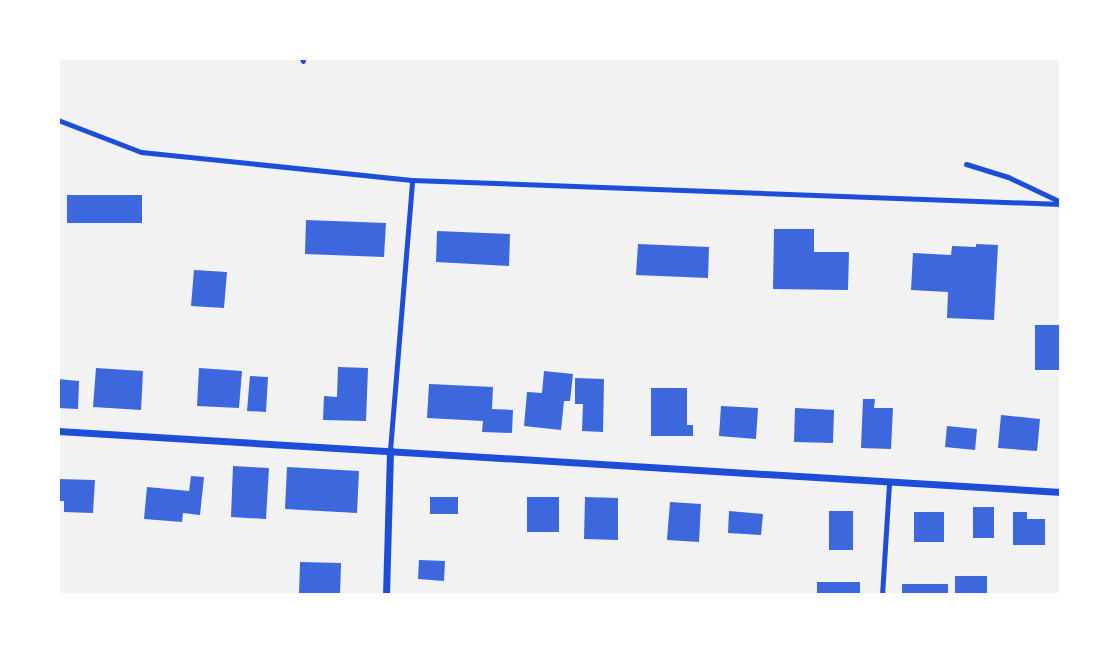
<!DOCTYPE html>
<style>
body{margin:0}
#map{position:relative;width:1119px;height:653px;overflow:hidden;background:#f2f2f2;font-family:"Roboto Serif",serif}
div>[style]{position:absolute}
.building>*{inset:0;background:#3d67dc}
.service>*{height:5px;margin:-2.5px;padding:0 2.5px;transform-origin:2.5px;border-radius:2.5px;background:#1d4ed8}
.minor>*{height:7px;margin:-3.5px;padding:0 3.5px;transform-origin:3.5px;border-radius:3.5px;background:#1d4ed8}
span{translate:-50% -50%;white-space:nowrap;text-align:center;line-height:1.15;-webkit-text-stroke:6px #fff;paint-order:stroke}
.frame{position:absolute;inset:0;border:60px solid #fff;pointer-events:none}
</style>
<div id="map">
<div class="building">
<i style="clip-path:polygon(67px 195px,142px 195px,142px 223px,67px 223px)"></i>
<i style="clip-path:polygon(306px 220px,386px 223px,384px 257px,305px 254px)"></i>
<i style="clip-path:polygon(774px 229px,814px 229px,814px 252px,849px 252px,848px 290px,773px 289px)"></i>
<i style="clip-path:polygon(437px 231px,510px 234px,509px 266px,436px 262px)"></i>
<i style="clip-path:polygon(638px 244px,709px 247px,708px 278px,636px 275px)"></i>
<i style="clip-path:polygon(976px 244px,998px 245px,994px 320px,947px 318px,948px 292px,911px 290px,913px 253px,951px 255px,952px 246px,976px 247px)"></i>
<i style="clip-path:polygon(194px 270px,227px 272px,224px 308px,191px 306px)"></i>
<i style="clip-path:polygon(1035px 325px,1061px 325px,1061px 370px,1035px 370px)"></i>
<i style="clip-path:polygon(338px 367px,368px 368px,366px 421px,323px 420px,324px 396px,337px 397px)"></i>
<i style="clip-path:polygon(96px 368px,143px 371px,141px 410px,93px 407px)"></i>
<i style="clip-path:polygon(199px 368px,242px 371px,239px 408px,197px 406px)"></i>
<i style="clip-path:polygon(544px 371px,573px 374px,570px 401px,564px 401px,561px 430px,524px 426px,527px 392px,542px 393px)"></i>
<i style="clip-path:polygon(250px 376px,268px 377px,266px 412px,247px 411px)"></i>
<i style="clip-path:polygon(575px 378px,604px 379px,603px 432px,582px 431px,583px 404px,575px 404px)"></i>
<i style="clip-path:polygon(58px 379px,79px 381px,78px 409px,58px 408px)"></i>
<i style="clip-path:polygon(429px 384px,493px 387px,492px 409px,513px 410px,512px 433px,482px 432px,483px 421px,427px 418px)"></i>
<i style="clip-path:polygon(651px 388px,687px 388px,687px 425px,693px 425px,693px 436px,651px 436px)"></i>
<i style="clip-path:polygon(863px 399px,875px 399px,874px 408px,893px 408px,891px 449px,861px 448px)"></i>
<i style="clip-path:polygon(721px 406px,758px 408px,756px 439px,719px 436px)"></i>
<i style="clip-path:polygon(795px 408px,834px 410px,833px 443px,794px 442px)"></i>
<i style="clip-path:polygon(1001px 415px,1040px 419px,1037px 451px,998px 448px)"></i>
<i style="clip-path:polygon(947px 426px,977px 429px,975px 450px,945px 447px)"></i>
<i style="clip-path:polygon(233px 466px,269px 468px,266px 519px,231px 517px)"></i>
<i style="clip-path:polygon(287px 467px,359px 471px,357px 513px,285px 509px)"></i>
<i style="clip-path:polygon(191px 476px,204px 477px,200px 515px,183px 513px,182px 522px,144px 519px,147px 487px,189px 491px)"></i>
<i style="clip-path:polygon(58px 479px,95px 480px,93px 513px,64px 512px,64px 501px,58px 501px)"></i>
<i style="clip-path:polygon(430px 497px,458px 497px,458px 514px,430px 514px)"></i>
<i style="clip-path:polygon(527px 497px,559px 497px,559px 532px,527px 532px)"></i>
<i style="clip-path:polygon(585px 497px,618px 498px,618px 540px,584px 539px)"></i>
<i style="clip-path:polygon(670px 502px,701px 504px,699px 542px,667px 540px)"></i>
<i style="clip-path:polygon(973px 507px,994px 507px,994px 538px,973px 538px)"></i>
<i style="clip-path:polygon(729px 511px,763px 514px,761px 535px,728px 533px)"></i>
<i style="clip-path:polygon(829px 511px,853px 511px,853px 550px,829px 550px)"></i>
<i style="clip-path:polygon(914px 512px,944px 512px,944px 542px,914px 542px)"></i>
<i style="clip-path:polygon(1013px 512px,1027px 512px,1027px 519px,1045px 519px,1045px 545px,1013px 545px)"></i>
<i style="clip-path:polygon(419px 560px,445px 561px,444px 581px,418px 579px)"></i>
<i style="clip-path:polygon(300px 562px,341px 563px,340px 595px,299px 595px)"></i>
<i style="clip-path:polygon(955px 576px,987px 576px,987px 595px,955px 595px)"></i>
<i style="clip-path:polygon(817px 582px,860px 582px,860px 595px,817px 595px)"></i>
<i style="clip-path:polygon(902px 584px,948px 584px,948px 595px,902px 595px)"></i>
</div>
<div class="service">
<i style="left:302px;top:58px;width:3px;rotate:72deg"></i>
<i style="left:58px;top:120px;width:89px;rotate:21.1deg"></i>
<i style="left:141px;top:152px;width:272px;rotate:5.9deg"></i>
<i style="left:412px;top:180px;width:649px;rotate:2.12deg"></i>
<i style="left:966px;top:164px;width:44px;rotate:17.2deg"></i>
<i style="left:1008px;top:177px;width:59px;rotate:25.3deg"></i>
<i style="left:390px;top:450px;width:271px;rotate:-85.3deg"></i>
<i style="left:882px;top:595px;width:112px;rotate:-86.4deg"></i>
</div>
<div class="minor">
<i style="left:58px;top:431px;width:1005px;rotate:3.48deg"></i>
<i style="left:386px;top:595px;width:145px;rotate:-88.4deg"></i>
</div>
<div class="frame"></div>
</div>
